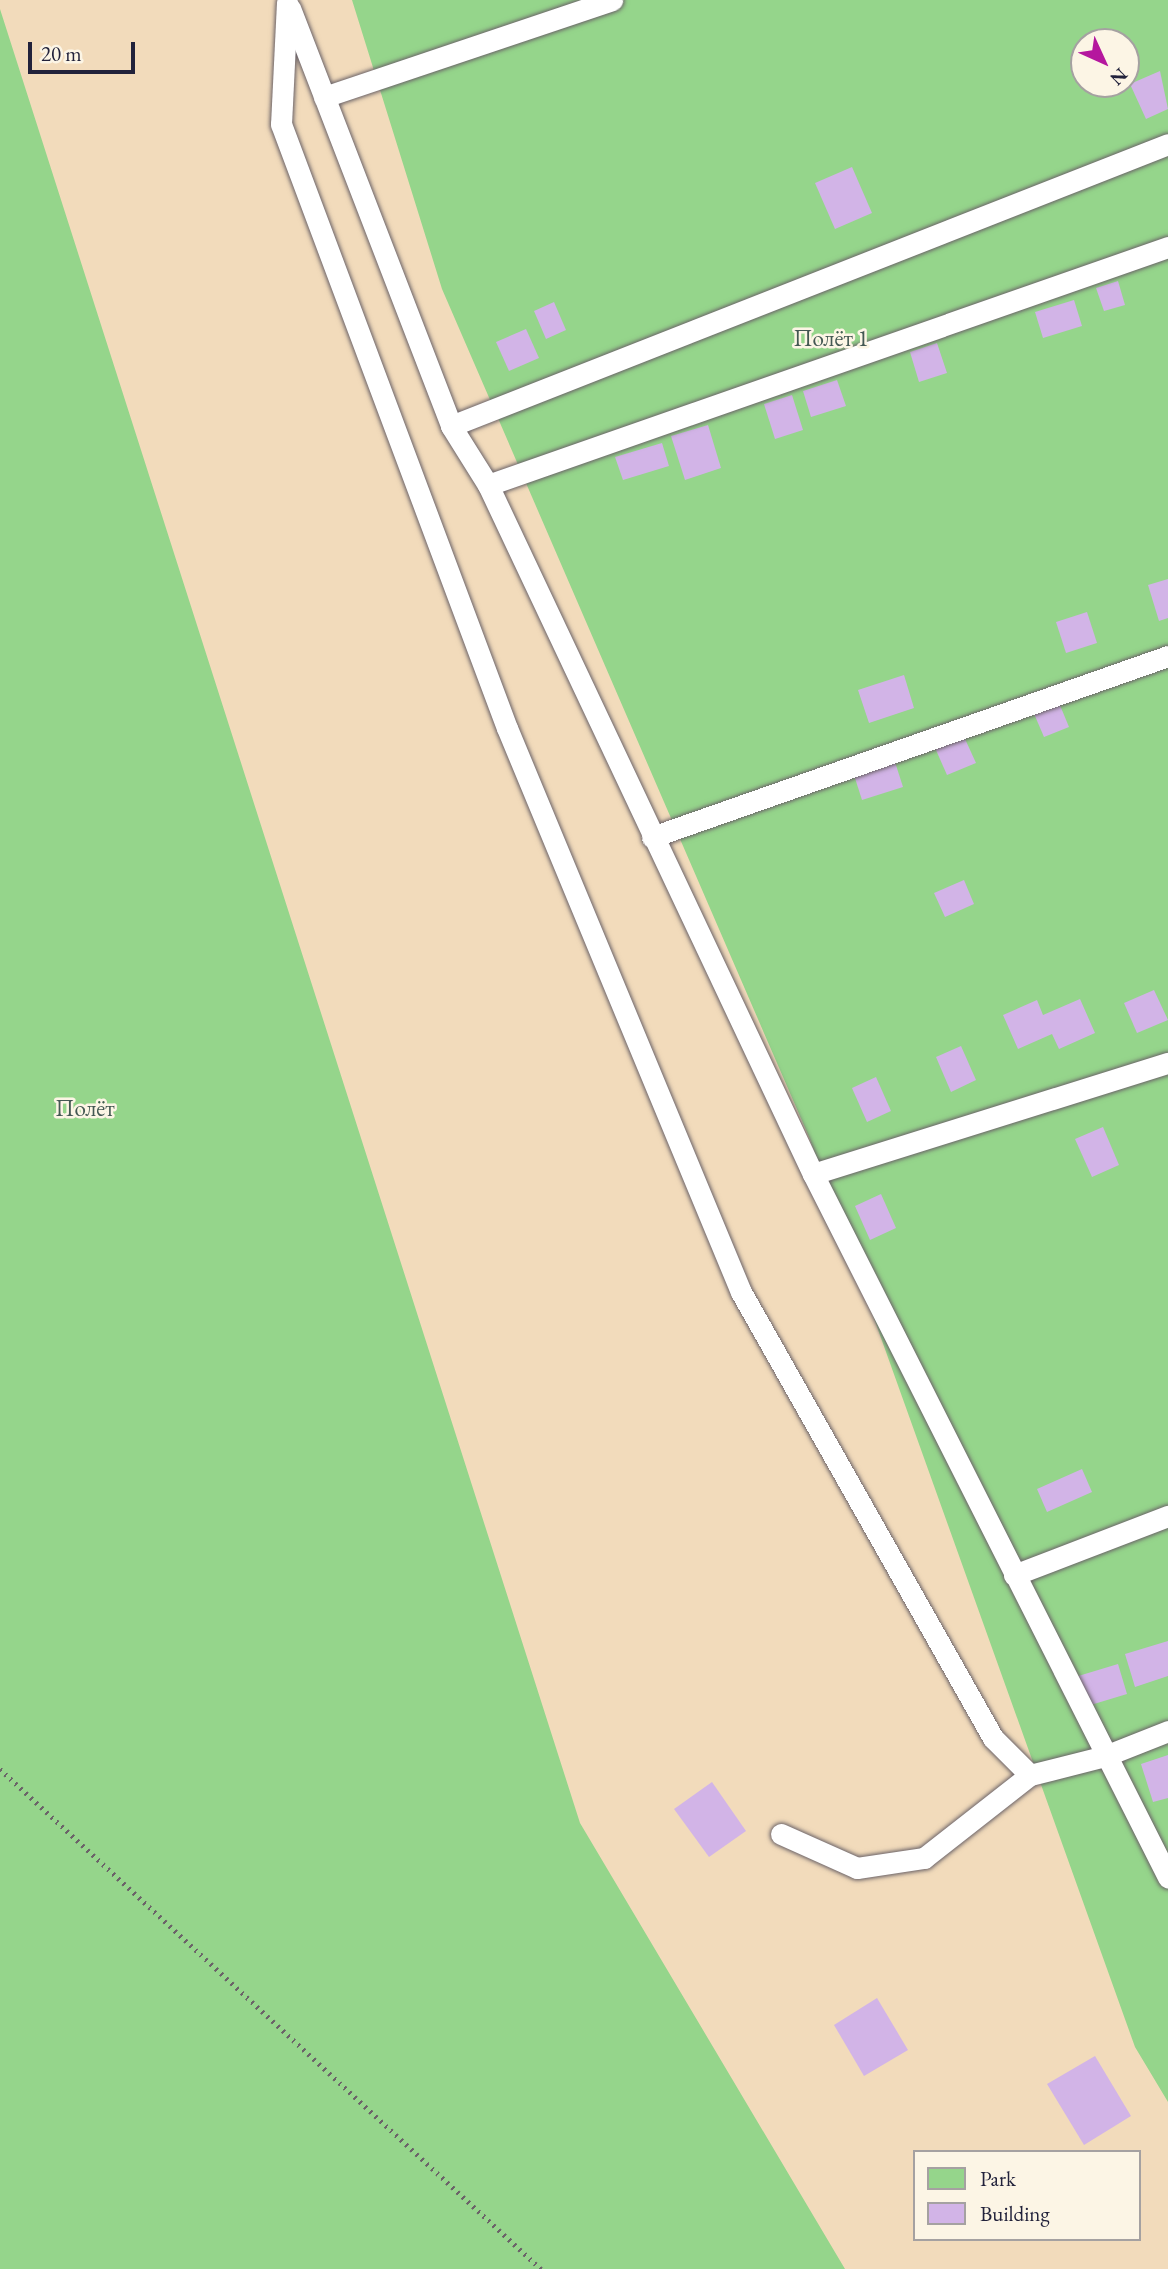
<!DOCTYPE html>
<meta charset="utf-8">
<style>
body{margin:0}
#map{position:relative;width:1168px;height:2269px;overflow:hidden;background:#f2dbbb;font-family:"EB Garamond",serif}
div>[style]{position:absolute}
.green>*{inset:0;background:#95d58b}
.building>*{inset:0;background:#d2b4e7}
.path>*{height:4.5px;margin-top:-2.25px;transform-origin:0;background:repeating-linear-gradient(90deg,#6b6368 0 2px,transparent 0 7px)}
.roads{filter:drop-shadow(0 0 2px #6b6368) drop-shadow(0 0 2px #6b6368)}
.service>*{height:21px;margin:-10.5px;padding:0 10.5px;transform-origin:10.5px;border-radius:10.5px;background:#fff}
span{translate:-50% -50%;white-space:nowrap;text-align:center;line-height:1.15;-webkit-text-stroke:5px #fcf5e5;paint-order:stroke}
.park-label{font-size:23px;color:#445853}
.legend{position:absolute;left:913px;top:2150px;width:228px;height:91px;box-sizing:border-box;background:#fcf5e5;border:2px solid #a5a1a1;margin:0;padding:9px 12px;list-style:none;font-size:21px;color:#22223b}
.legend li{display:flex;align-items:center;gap:14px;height:35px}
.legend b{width:35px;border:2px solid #a5a1a1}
.north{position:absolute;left:1070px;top:28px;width:70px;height:70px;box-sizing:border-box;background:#fcf5e5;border:2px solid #a5a1a1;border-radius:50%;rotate:135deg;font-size:19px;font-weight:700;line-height:28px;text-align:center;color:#22223b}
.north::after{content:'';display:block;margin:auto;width:24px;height:32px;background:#b5179e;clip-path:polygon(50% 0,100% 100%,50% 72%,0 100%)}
.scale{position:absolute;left:28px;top:42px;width:107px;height:32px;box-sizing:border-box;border:4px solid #22223b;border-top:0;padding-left:9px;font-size:21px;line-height:24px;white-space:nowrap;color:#22223b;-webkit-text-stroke:5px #fcf5e5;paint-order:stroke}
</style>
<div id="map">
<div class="green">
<i style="clip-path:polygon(evenodd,352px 0,1168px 0,1168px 2102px,1135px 2047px,809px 1137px,442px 289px,352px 0,1084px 42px,1126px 42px,1126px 84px,1084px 84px,1084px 42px)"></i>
<i style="clip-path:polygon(0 9px,580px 1823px,845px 2269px,0 2269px)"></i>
</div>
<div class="building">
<i style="clip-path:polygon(1160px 71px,1168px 109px,1146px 119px,1130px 84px)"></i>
<i style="clip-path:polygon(852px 167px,872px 213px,835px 229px,815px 183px)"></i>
<i style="clip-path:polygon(1118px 281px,1125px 305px,1104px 311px,1096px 288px)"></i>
<i style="clip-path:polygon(1074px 300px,1082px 326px,1043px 338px,1035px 312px)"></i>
<i style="clip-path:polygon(554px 302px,566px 330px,546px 339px,534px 311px)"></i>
<i style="clip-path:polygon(526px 329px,539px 358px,509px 371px,496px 342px)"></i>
<i style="clip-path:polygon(937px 343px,947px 373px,919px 382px,910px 352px)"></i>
<i style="clip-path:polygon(837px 380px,846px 406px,811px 417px,803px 391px)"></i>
<i style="clip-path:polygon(792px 395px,803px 430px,775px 439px,764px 404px)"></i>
<i style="clip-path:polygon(708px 425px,721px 468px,685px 480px,671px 436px)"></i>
<i style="clip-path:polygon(662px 443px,669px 466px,623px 480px,615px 457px)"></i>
<i style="clip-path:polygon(1168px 579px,1168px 618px,1159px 621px,1148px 585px)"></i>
<i style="clip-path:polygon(1087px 612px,1097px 643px,1066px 653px,1056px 622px)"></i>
<i style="clip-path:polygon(904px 675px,914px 708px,869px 723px,858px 690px)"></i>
<i style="clip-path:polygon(1057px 698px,1069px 727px,1044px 737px,1032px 709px)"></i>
<i style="clip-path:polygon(960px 728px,976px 763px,947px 775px,932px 741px)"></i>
<i style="clip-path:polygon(895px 762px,903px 787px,862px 800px,854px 775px)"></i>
<i style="clip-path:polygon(964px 880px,974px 904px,945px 917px,934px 893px)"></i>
<i style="clip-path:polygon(1154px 990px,1168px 1020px,1137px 1033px,1124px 1003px)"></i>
<i style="clip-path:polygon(1080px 999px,1095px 1033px,1059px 1049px,1052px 1034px,1018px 1049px,1003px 1015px,1037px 1000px,1043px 1015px)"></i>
<i style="clip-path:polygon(961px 1046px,976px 1080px,951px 1092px,936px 1057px)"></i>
<i style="clip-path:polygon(876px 1077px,891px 1111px,867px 1122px,852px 1088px)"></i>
<i style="clip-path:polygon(1103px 1127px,1119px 1165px,1092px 1177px,1075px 1139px)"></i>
<i style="clip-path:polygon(881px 1194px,896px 1228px,870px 1240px,855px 1206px)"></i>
<i style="clip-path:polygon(1082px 1469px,1092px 1492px,1047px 1512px,1037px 1489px)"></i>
<i style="clip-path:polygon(1168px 1641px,1168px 1676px,1135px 1687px,1125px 1654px)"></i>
<i style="clip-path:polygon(1118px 1664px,1127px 1694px,1084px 1707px,1075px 1677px)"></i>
<i style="clip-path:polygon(1168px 1755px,1168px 1798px,1153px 1802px,1141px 1764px)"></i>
<i style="clip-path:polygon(712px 1782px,746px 1831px,709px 1857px,674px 1809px)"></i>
<i style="clip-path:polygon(877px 1998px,908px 2050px,864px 2076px,834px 2025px)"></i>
<i style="clip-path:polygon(1095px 2056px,1131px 2116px,1084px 2145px,1047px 2084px)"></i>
</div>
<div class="path">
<i style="left:0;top:1769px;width:737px;rotate:42.74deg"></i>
</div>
<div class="roads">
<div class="service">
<i style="left:287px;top:2px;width:122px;rotate:92.8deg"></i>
<i style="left:281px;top:124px;width:645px;rotate:69.49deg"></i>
<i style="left:507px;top:728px;width:611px;rotate:67.47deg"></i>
<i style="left:741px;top:1292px;width:512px;rotate:60.53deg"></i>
<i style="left:993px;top:1738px;width:52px;rotate:45deg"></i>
<i style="left:1030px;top:1775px;width:77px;rotate:-14.2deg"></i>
<i style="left:1105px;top:1756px;width:68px;rotate:-21.6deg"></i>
<i style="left:290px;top:8px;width:448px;rotate:68.9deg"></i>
<i style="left:451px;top:426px;width:70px;rotate:57.9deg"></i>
<i style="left:488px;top:485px;width:762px;rotate:64.75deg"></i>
<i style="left:813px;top:1174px;width:788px;rotate:63.21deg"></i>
<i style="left:324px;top:97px;width:304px;rotate:-18.6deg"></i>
<i style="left:451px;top:426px;width:770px;rotate:-21.47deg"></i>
<i style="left:488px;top:485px;width:720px;rotate:-19.29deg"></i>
<i style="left:652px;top:837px;width:547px;rotate:-19.33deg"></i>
<i style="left:813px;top:1174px;width:372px;rotate:-17.4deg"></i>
<i style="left:1014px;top:1575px;width:165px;rotate:-21deg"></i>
<i style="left:781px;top:1834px;width:83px;rotate:24.1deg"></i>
<i style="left:857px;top:1868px;width:68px;rotate:-8.5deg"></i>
<i style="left:924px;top:1858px;width:135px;rotate:-38.1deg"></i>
</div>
</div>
<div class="park-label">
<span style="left:831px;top:338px">Полёт 1</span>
<span style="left:85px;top:1108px">Полёт</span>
</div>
<ul class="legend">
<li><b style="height:19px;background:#95d58b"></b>Park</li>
<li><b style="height:19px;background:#d2b4e7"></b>Building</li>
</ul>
<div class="north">N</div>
<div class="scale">20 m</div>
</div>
